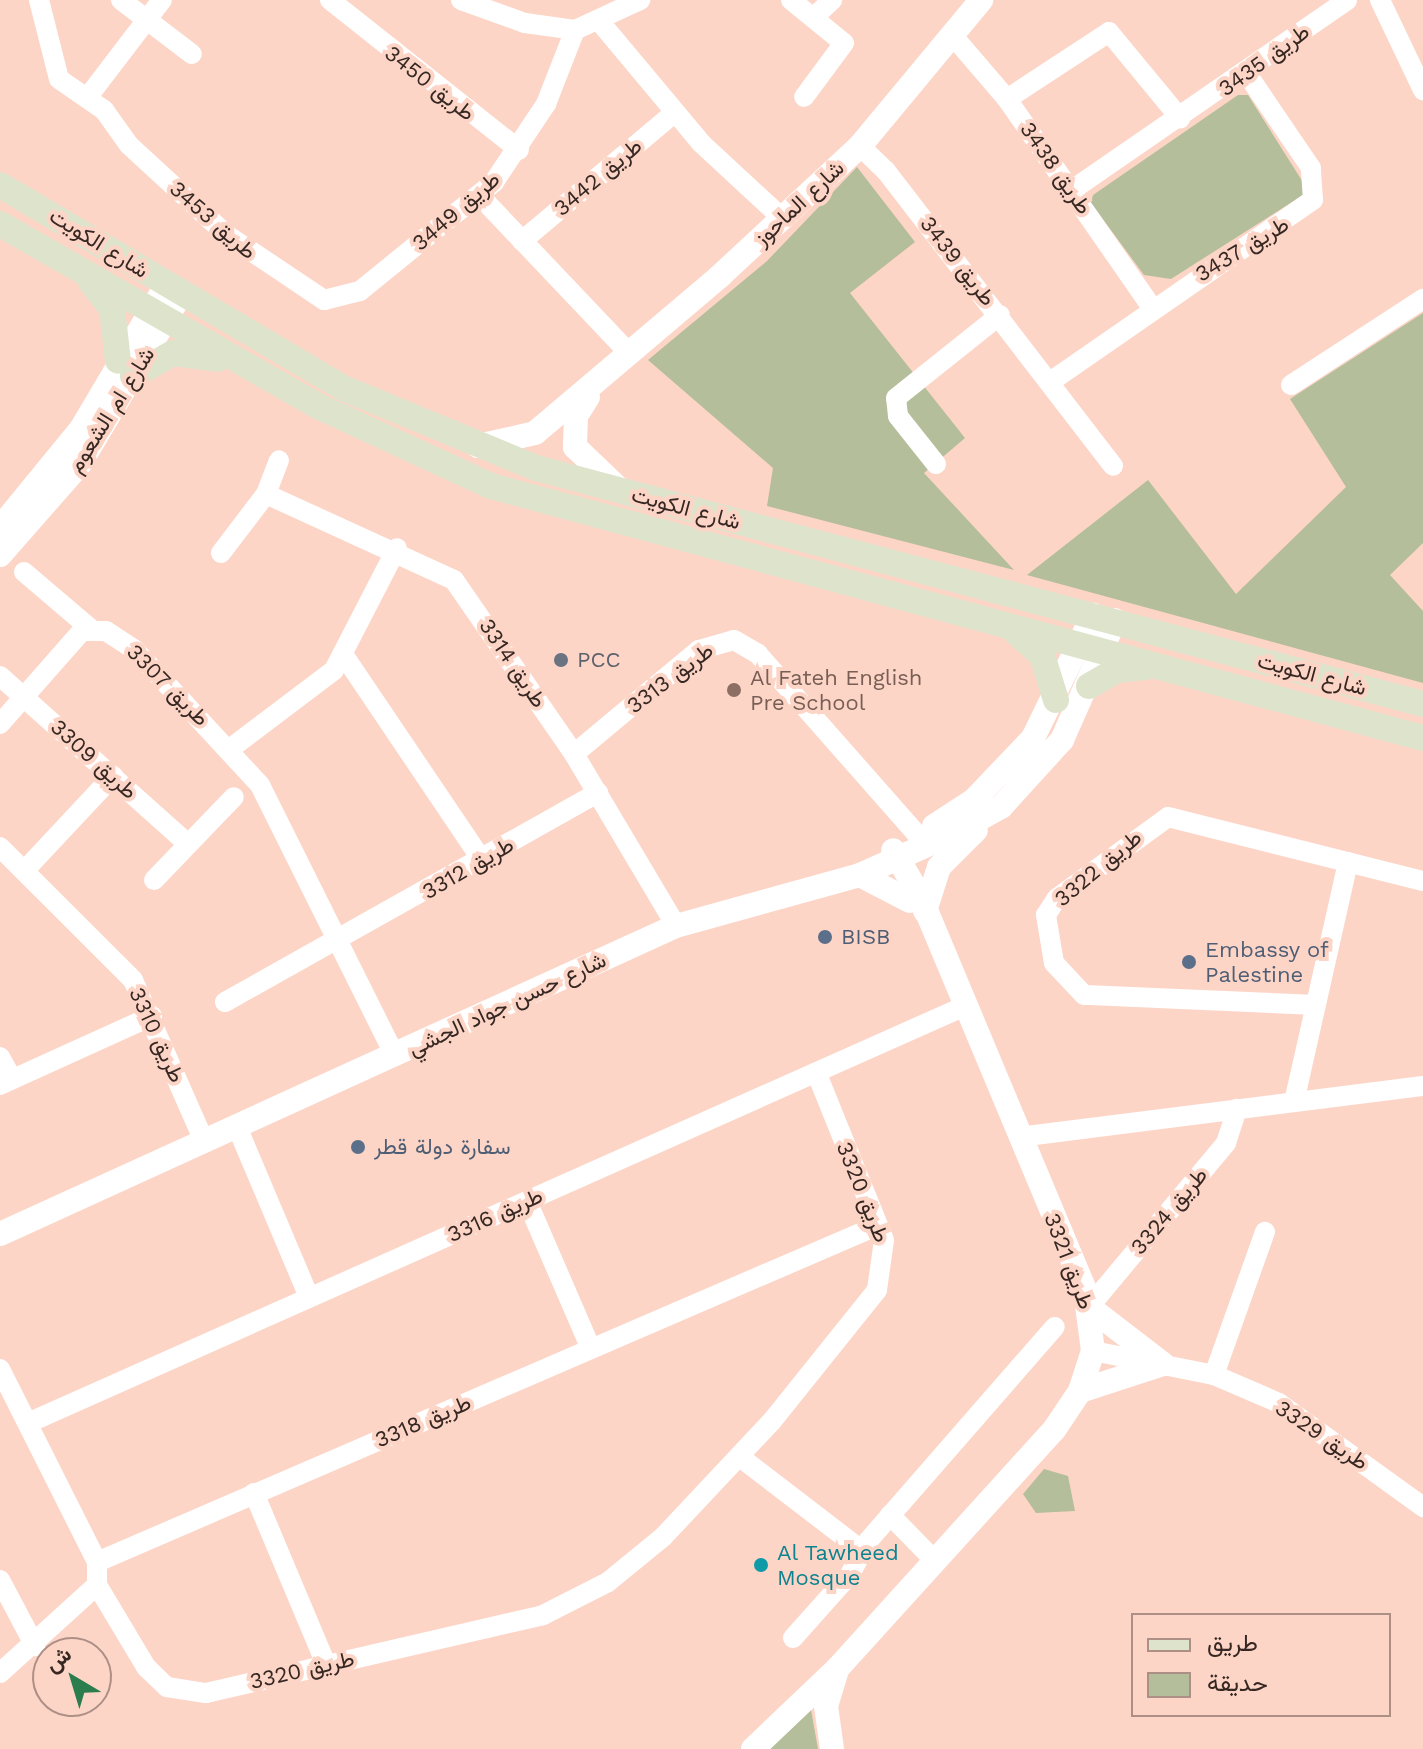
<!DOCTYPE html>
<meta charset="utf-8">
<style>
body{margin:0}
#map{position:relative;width:1423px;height:1749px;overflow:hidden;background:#fcd5c7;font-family:"Work Sans",Vazirmatn,sans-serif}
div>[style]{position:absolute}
.green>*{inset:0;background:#b4be9a}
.minor>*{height:20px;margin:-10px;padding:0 10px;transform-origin:10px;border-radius:10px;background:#fff}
.tertiary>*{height:24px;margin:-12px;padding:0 12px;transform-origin:12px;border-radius:12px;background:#fff}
.secondary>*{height:26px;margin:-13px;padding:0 13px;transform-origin:13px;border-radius:13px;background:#dee4cc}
.dots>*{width:22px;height:22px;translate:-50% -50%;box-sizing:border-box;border:4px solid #fcd5c7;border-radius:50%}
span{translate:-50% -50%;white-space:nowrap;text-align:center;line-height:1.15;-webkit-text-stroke:8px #fcd5c7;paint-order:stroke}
.street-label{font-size:22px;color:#362722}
.worship-label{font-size:22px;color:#5b616d}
.left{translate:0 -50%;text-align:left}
.education-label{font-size:22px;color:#785e54}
.service-label{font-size:22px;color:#4e5e75}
.culture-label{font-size:22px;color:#0d838f}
.legend{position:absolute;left:1131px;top:1613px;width:260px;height:104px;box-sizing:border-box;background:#fcd5c7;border:2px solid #ad8f85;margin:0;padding:10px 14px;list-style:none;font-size:24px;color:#362722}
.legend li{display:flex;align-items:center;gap:16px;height:40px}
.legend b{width:40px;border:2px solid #ad8f85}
.north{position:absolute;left:32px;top:1637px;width:80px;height:80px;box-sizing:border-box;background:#fcd5c7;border:2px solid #ad8f85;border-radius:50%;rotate:322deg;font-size:22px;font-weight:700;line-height:32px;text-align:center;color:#362722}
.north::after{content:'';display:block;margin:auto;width:28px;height:36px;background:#2c7d4e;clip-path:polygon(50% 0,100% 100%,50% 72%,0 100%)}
</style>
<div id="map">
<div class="green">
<i style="clip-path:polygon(1238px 95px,1248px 95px,1306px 187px,1303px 195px,1171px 279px,1144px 275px,1091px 203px,1093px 195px)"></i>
<i style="clip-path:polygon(857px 167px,915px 242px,850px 293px,965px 438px,924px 473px,1014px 570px,767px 506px,773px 468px,648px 360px,767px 261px)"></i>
<i style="clip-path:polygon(1423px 313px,1423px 543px,1390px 575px,1423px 611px,1423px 683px,1027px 575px,1148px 480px,1236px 594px,1346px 487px,1290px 399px)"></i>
<i style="clip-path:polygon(1044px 1469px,1068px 1476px,1075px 1511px,1036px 1513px,1023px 1494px)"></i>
<i style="clip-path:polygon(810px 1704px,818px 1749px,753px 1749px)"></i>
</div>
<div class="minor">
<i style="left:39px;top:0;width:81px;rotate:75.8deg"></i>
<i style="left:59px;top:79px;width:55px;rotate:34.6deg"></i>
<i style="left:104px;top:110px;width:43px;rotate:54.5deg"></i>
<i style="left:129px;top:145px;width:133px;rotate:42.6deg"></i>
<i style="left:227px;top:235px;width:117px;rotate:33.8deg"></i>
<i style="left:324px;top:300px;width:37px;rotate:-14deg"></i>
<i style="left:360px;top:291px;width:173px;rotate:-39.1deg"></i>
<i style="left:494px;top:182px;width:94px;rotate:-56.3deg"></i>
<i style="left:546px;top:104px;width:79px;rotate:-68.6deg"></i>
<i style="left:121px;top:0;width:89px;rotate:37.3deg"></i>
<i style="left:330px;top:0;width:241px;rotate:38.4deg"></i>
<i style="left:461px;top:0;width:68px;rotate:19.8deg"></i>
<i style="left:525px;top:23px;width:50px;rotate:8deg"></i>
<i style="left:575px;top:30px;width:72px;rotate:-24.8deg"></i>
<i style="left:791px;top:0;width:68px;rotate:39.1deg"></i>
<i style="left:844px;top:43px;width:67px;rotate:126.5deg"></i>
<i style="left:1380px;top:0;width:100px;rotate:64.5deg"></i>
<i style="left:814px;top:17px;width:25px;rotate:-43deg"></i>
<i style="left:600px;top:22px;width:158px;rotate:50.1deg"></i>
<i style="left:701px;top:143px;width:112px;rotate:42.8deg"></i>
<i style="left:953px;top:36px;width:83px;rotate:49.4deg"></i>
<i style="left:1007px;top:99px;width:252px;rotate:55.2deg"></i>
<i style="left:87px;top:98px;width:123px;rotate:-52.6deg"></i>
<i style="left:1007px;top:99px;width:122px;rotate:-33.3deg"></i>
<i style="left:1109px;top:32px;width:112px;rotate:50.5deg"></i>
<i style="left:860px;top:146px;width:36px;rotate:44deg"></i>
<i style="left:886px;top:171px;width:372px;rotate:52.4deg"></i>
<i style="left:1072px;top:190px;width:334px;rotate:-34.6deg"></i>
<i style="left:480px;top:196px;width:218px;rotate:46.5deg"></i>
<i style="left:522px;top:241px;width:199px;rotate:-40.1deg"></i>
<i style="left:1050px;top:382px;width:320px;rotate:-34.7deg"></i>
<i style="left:1313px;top:200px;width:32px;rotate:-94deg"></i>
<i style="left:1311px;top:168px;width:114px;rotate:-124.2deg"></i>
<i style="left:1291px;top:385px;width:158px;rotate:-33.1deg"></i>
<i style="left:936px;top:464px;width:61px;rotate:-128.4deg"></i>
<i style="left:898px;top:416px;width:18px;rotate:-96deg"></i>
<i style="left:896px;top:398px;width:133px;rotate:-38.6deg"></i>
<i style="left:266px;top:494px;width:207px;rotate:24.6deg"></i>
<i style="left:454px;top:580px;width:211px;rotate:55.4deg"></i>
<i style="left:574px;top:754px;width:200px;rotate:59.3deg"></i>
<i style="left:221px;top:553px;width:74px;rotate:-52.7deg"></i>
<i style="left:266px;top:494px;width:36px;rotate:-69deg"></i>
<i style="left:24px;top:572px;width:88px;rotate:40.4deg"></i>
<i style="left:345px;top:657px;width:245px;rotate:56deg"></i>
<i style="left:0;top:676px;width:251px;rotate:41.8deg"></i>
<i style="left:0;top:724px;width:124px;rotate:-48.6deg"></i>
<i style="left:82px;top:631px;width:24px"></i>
<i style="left:106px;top:631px;width:35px;rotate:33deg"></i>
<i style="left:135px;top:650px;width:184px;rotate:47.2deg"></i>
<i style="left:260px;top:785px;width:303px;rotate:63.5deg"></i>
<i style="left:231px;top:748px;width:129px;rotate:-37.1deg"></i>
<i style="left:334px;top:670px;width:137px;rotate:-62.7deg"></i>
<i style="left:574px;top:754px;width:163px;rotate:-39.8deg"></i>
<i style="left:699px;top:650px;width:36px;rotate:-16deg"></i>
<i style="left:734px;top:640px;width:28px;rotate:30deg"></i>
<i style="left:758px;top:654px;width:256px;rotate:48.6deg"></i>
<i style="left:0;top:847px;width:188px;rotate:45deg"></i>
<i style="left:133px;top:980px;width:178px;rotate:66.2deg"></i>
<i style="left:25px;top:870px;width:129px;rotate:-46.9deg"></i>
<i style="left:154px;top:880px;width:115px;rotate:-46.1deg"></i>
<i style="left:225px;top:1002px;width:428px;rotate:-29.3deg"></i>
<i style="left:1316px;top:1005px;width:232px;rotate:-177.5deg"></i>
<i style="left:1084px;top:995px;width:44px;rotate:-133.2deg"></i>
<i style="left:1054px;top:963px;width:49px;rotate:-99.5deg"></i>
<i style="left:1046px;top:915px;width:20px;rotate:-57deg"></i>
<i style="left:1057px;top:898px;width:137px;rotate:-36.1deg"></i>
<i style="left:1168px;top:817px;width:263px;rotate:14.1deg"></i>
<i style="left:0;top:1057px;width:25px;rotate:61deg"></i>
<i style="left:0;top:1085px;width:167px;rotate:-24.4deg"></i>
<i style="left:1294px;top:1102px;width:246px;rotate:-77.3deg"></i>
<i style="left:238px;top:1129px;width:182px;rotate:67.1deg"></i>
<i style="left:1019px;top:1137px;width:407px;rotate:-7.2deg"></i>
<i style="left:527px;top:1201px;width:161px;rotate:66.6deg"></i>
<i style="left:1089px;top:1307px;width:214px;rotate:-50.1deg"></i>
<i style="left:1226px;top:1143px;width:36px;rotate:-72deg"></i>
<i style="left:1093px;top:1351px;width:123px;rotate:11.2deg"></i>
<i style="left:1214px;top:1375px;width:71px;rotate:23.3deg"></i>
<i style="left:1279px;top:1403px;width:178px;rotate:35.8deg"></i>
<i style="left:0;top:1369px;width:216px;rotate:63.3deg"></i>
<i style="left:97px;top:1562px;width:23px;rotate:90deg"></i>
<i style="left:97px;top:1585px;width:96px;rotate:59.1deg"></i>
<i style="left:146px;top:1667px;width:29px;rotate:44deg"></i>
<i style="left:167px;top:1687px;width:39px;rotate:9deg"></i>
<i style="left:206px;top:1693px;width:346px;rotate:-13deg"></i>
<i style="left:543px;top:1615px;width:73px;rotate:-26.9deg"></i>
<i style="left:608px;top:1582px;width:71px;rotate:-39.3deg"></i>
<i style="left:663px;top:1537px;width:159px;rotate:-46.8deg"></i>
<i style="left:772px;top:1421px;width:168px;rotate:-51.3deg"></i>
<i style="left:877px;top:1290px;width:50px;rotate:-82deg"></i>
<i style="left:884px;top:1240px;width:181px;rotate:-112deg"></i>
<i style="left:1214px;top:1375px;width:152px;rotate:-70.4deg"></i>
<i style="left:28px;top:1423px;width:1023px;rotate:-23.99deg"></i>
<i style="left:740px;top:1457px;width:153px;rotate:37.5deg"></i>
<i style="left:254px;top:1493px;width:186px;rotate:67.2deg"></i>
<i style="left:890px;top:1515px;width:64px;rotate:45.6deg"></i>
<i style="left:97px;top:1562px;width:846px;rotate:-23.32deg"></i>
<i style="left:0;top:1580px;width:75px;rotate:62.1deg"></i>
<i style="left:793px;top:1638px;width:86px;rotate:-48.3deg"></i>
<i style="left:850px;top:1574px;width:38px;rotate:-61deg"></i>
<i style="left:868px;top:1541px;width:284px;rotate:-48.9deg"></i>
<i style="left:0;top:1673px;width:131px;rotate:-42.2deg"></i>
</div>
<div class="tertiary">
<i style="left:588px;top:397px;width:22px;rotate:122deg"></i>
<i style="left:576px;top:416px;width:31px;rotate:92deg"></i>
<i style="left:575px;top:447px;width:59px;rotate:43.6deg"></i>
<i style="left:478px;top:446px;width:58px;rotate:-12.8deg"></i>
<i style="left:535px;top:433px;width:243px;rotate:-40.3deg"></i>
<i style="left:720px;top:276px;width:191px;rotate:-42.9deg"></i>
<i style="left:860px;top:146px;width:190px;rotate:-50.3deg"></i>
<i style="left:0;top:528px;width:128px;rotate:-50.7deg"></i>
<i style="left:81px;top:429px;width:167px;rotate:-59.4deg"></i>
<i style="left:0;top:555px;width:120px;rotate:-48.7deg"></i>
<i style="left:79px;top:465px;width:199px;rotate:-59.2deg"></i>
<i style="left:934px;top:826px;width:48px;rotate:-33deg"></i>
<i style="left:974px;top:800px;width:86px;rotate:-46.4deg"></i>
<i style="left:1033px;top:738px;width:137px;rotate:-64deg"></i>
<i style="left:860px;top:875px;width:56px;rotate:27.5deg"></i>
<i style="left:925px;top:911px;width:46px;rotate:-72.3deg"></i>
<i style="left:939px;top:867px;width:52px;rotate:-45deg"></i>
<i style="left:0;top:1234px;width:743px;rotate:-24.5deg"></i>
<i style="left:676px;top:926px;width:191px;rotate:-15.5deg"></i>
<i style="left:860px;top:875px;width:103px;rotate:-24.1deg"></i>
<i style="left:954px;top:833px;width:54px;rotate:-29deg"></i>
<i style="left:1001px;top:807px;width:91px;rotate:-47.7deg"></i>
<i style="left:1062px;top:740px;width:131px;rotate:-66.2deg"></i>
<i style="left:1089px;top:1307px;width:93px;rotate:37.6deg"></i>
<i style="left:1080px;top:1391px;width:87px;rotate:-18deg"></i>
<i style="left:753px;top:1749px;width:116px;rotate:-43.6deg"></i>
<i style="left:837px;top:1669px;width:323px;rotate:-47.8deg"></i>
<i style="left:1054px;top:1430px;width:47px;rotate:-56.3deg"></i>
<i style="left:1080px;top:1391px;width:42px;rotate:-72deg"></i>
<i style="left:1093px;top:1351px;width:62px;rotate:-97.5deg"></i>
<i style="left:1085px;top:1290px;width:427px;rotate:-112.7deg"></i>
<i style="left:920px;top:896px;width:53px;rotate:-120.4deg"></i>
<i style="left:832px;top:1749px;width:43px;rotate:-97.9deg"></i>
<i style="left:826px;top:1706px;width:39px;rotate:-73deg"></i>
</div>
<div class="secondary">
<i style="left:0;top:185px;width:399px;rotate:30.6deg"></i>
<i style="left:343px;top:388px;width:209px;rotate:22.5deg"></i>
<i style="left:536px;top:468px;width:918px;rotate:14.9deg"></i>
<i style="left:0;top:224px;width:369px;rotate:29.8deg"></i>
<i style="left:320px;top:407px;width:188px;rotate:24.8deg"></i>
<i style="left:491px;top:486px;width:965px;rotate:15.13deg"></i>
<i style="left:91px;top:282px;width:34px;rotate:52deg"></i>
<i style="left:112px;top:309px;width:52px;rotate:83.4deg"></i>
<i style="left:133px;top:376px;width:46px;rotate:-29.9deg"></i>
<i style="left:173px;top:353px;width:45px;rotate:7.6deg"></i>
<i style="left:1015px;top:631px;width:36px;rotate:42deg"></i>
<i style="left:1042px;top:655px;width:47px;rotate:72.7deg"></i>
<i style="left:1089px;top:686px;width:32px;rotate:-30deg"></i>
<i style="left:1117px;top:670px;width:28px;rotate:-6deg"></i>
</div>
<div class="dots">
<i style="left:561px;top:660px;background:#6b7280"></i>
<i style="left:734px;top:690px;background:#8d6e63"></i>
<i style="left:825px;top:937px;background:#5c6f8a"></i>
<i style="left:1189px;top:962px;background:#5c6f8a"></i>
<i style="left:358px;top:1147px;background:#5c6f8a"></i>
<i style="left:761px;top:1565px;background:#0f9aa8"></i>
</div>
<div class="street-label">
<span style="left:1264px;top:60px;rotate:-36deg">طريق 3435</span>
<span style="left:430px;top:83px;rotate:38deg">طريق 3450</span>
<span style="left:1056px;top:168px;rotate:55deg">طريق 3438</span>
<span style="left:598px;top:177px;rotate:-40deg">طريق 3442</span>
<span style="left:799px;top:203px;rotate:-43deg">شارع الماحوز</span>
<span style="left:456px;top:211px;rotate:-41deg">طريق 3449</span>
<span style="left:213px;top:220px;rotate:41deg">طريق 3453</span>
<span style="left:99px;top:243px;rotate:32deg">شارع الكويت</span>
<span style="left:1242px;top:249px;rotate:-31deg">طريق 3437</span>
<span style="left:958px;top:261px;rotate:52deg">طريق 3439</span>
<span style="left:111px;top:410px;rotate:-58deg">شارع ام الشعوم</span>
<span style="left:686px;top:508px;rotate:15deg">شارع الكويت</span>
<span style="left:513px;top:663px;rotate:56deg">طريق 3314</span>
<span style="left:1312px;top:674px;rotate:15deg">شارع الكويت</span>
<span style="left:670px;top:678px;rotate:-37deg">طريق 3313</span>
<span style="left:168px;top:685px;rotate:45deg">طريق 3307</span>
<span style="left:94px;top:759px;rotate:42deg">طريق 3309</span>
<span style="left:468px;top:868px;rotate:-30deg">طريق 3312</span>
<span style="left:1098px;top:868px;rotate:-40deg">طريق 3322</span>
<span style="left:507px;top:1004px;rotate:-25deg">شارع حسن جواد الجشي</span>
<span style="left:157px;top:1035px;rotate:65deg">طريق 3310</span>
<span style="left:863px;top:1192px;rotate:68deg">طريق 3320</span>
<span style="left:1169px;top:1211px;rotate:-50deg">طريق 3324</span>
<span style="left:495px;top:1215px;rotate:-24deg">طريق 3316</span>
<span style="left:1069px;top:1261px;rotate:69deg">طريق 3321</span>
<span style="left:423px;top:1421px;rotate:-23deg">طريق 3318</span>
<span style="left:1322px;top:1435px;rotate:34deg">طريق 3329</span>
<span style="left:302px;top:1670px;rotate:-13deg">طريق 3320</span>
</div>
<div class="worship-label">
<span class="left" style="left:577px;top:660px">PCC</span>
</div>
<div class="education-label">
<span class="left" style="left:750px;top:690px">Al Fateh English<br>Pre School</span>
</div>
<div class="service-label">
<span class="left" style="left:841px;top:937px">BISB</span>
<span class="left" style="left:1205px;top:962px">Embassy of<br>Palestine</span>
<span class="left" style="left:374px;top:1147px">سفارة دولة قطر</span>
</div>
<div class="culture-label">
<span class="left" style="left:777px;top:1565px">Al Tawheed<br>Mosque</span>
</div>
<ul class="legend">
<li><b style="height:10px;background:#dee4cc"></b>طريق</li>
<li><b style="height:22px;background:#b4be9a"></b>حديقة</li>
</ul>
<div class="north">ش</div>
</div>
